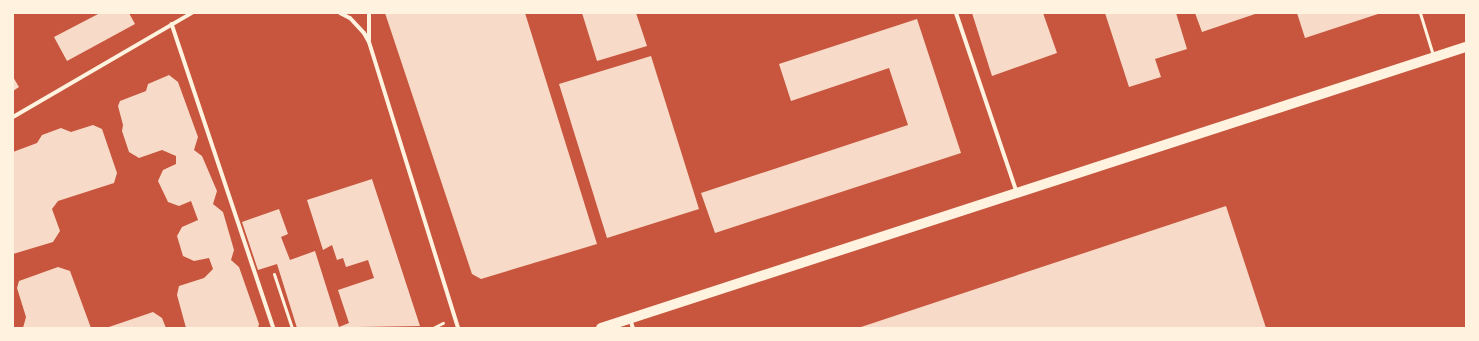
<!DOCTYPE html>
<style>
body{margin:0}
#map{position:relative;width:1479px;height:341px;overflow:hidden;background:#c8553d;font-family:Helvetica,sans-serif}
div>[style]{position:absolute}
.building>*{inset:0;background:#f7dbc8}
.path>*{height:2.5px;margin:-1.25px;padding:0 1.25px;transform-origin:1.25px;border-radius:1.25px;background:#fff3e0}
.service>*{height:3px;margin:-1.5px;padding:0 1.5px;transform-origin:1.5px;border-radius:1.5px;background:#fff3e0}
.pedestrian>*{height:3.5px;margin:-1.75px;padding:0 1.75px;transform-origin:1.75px;border-radius:1.75px;background:#fff3e0}
.minor>*{height:4px;margin:-2px;padding:0 2px;transform-origin:2px;border-radius:2px;background:#fff3e0}
.primary>*{height:10px;margin:-5px;padding:0 5px;transform-origin:5px;border-radius:5px;background:#fff3e0}
span{translate:-50% -50%;white-space:nowrap;text-align:center;line-height:1.15;-webkit-text-stroke:3px #fff3e0;paint-order:stroke}
.frame{position:absolute;inset:0;border:14px solid #fff3e0;pointer-events:none}
</style>
<div id="map">
<div class="building">
<i style="clip-path:polygon(100px 13px,129px 13px,135px 24px,67px 61px,54px 37px)"></i>
<i style="clip-path:polygon(385px 13px,525px 13px,597px 244px,481px 279px,472px 274px)"></i>
<i style="clip-path:polygon(582px 13px,636px 13px,647px 46px,597px 61px)"></i>
<i style="clip-path:polygon(972px 13px,1043px 13px,1057px 53px,992px 76px)"></i>
<i style="clip-path:polygon(1105px 13px,1176px 13px,1187px 49px,1155px 59px,1161px 77px,1129px 87px)"></i>
<i style="clip-path:polygon(1195px 13px,1258px 13px,1202px 32px)"></i>
<i style="clip-path:polygon(1297px 13px,1381px 13px,1305px 38px)"></i>
<i style="clip-path:polygon(917px 19px,961px 153px,715px 233px,701px 193px,908px 125px,889px 68px,791px 101px,779px 64px)"></i>
<i style="clip-path:polygon(651px 56px,699px 209px,607px 238px,559px 84px)"></i>
<i style="clip-path:polygon(169px 75px,178px 82px,198px 137px,194px 150px,202px 156px,217px 191px,213px 204px,223px 212px,234px 250px,231px 260px,239px 267px,259px 324px,258px 328px,186px 328px,177px 295px,179px 286px,204px 278px,213px 269px,209px 258px,194px 261px,183px 256px,177px 236px,182px 227px,198px 220px,191px 201px,179px 206px,168px 202px,158px 181px,163px 170px,176px 164px,176px 156px,162px 150px,139px 158px,129px 152px,122px 131px,123px 125px,118px 106px,120px 101px,146px 91px,148px 84px)"></i>
<i style="clip-path:polygon(13px 77px,19px 87px,13px 91px)"></i>
<i style="clip-path:polygon(93px 125px,102px 129px,117px 173px,114px 183px,58px 201px,52px 209px,60px 231px,53px 242px,13px 254px,13px 152px,37px 143px,42px 135px,61px 128px,71px 132px)"></i>
<i style="clip-path:polygon(372px 179px,420px 326px,297px 328px,277px 264px,258px 270px,242px 222px,279px 209px,288px 234px,281px 237px,290px 260px,315px 251px,339px 327px,349px 323px,338px 290px,374px 278px,368px 260px,346px 267px,343px 258px,337px 260px,332px 245px,323px 250px,307px 200px)"></i>
<i style="clip-path:polygon(1226px 206px,1266px 328px,858px 328px)"></i>
<i style="clip-path:polygon(58px 267px,70px 271px,91px 328px,23px 328px,26px 317px,17px 288px,19px 281px)"></i>
<i style="clip-path:polygon(153px 312px,162px 318px,166px 328px,106px 328px)"></i>
</div>
<div class="path">
<i style="left:433px;top:328px;width:11px;rotate:-27deg"></i>
</div>
<div class="service">
<i style="left:1420px;top:13px;width:44px;rotate:72.8deg"></i>
<i style="left:274px;top:274px;width:57px;rotate:71.6deg"></i>
</div>
<div class="pedestrian">
<i style="left:172px;top:24px;width:321px;rotate:71.5deg"></i>
</div>
<div class="minor">
<i style="left:340px;top:13px;width:11px;rotate:27deg"></i>
<i style="left:350px;top:18px;width:21px;rotate:47deg"></i>
<i style="left:364px;top:33px;width:10px;rotate:61deg"></i>
<i style="left:369px;top:42px;width:300px;rotate:72.7deg"></i>
<i style="left:956px;top:13px;width:190px;rotate:71.3deg"></i>
<i style="left:369px;top:40px;width:27px;rotate:-90deg"></i>
<i style="left:13px;top:117px;width:207px;rotate:-30.2deg"></i>
<i style="left:630px;top:319px;width:9px;rotate:72deg"></i>
</div>
<div class="primary">
<i style="left:601px;top:328px;width:909px;rotate:-18deg"></i>
</div>
<div class="frame"></div>
</div>
